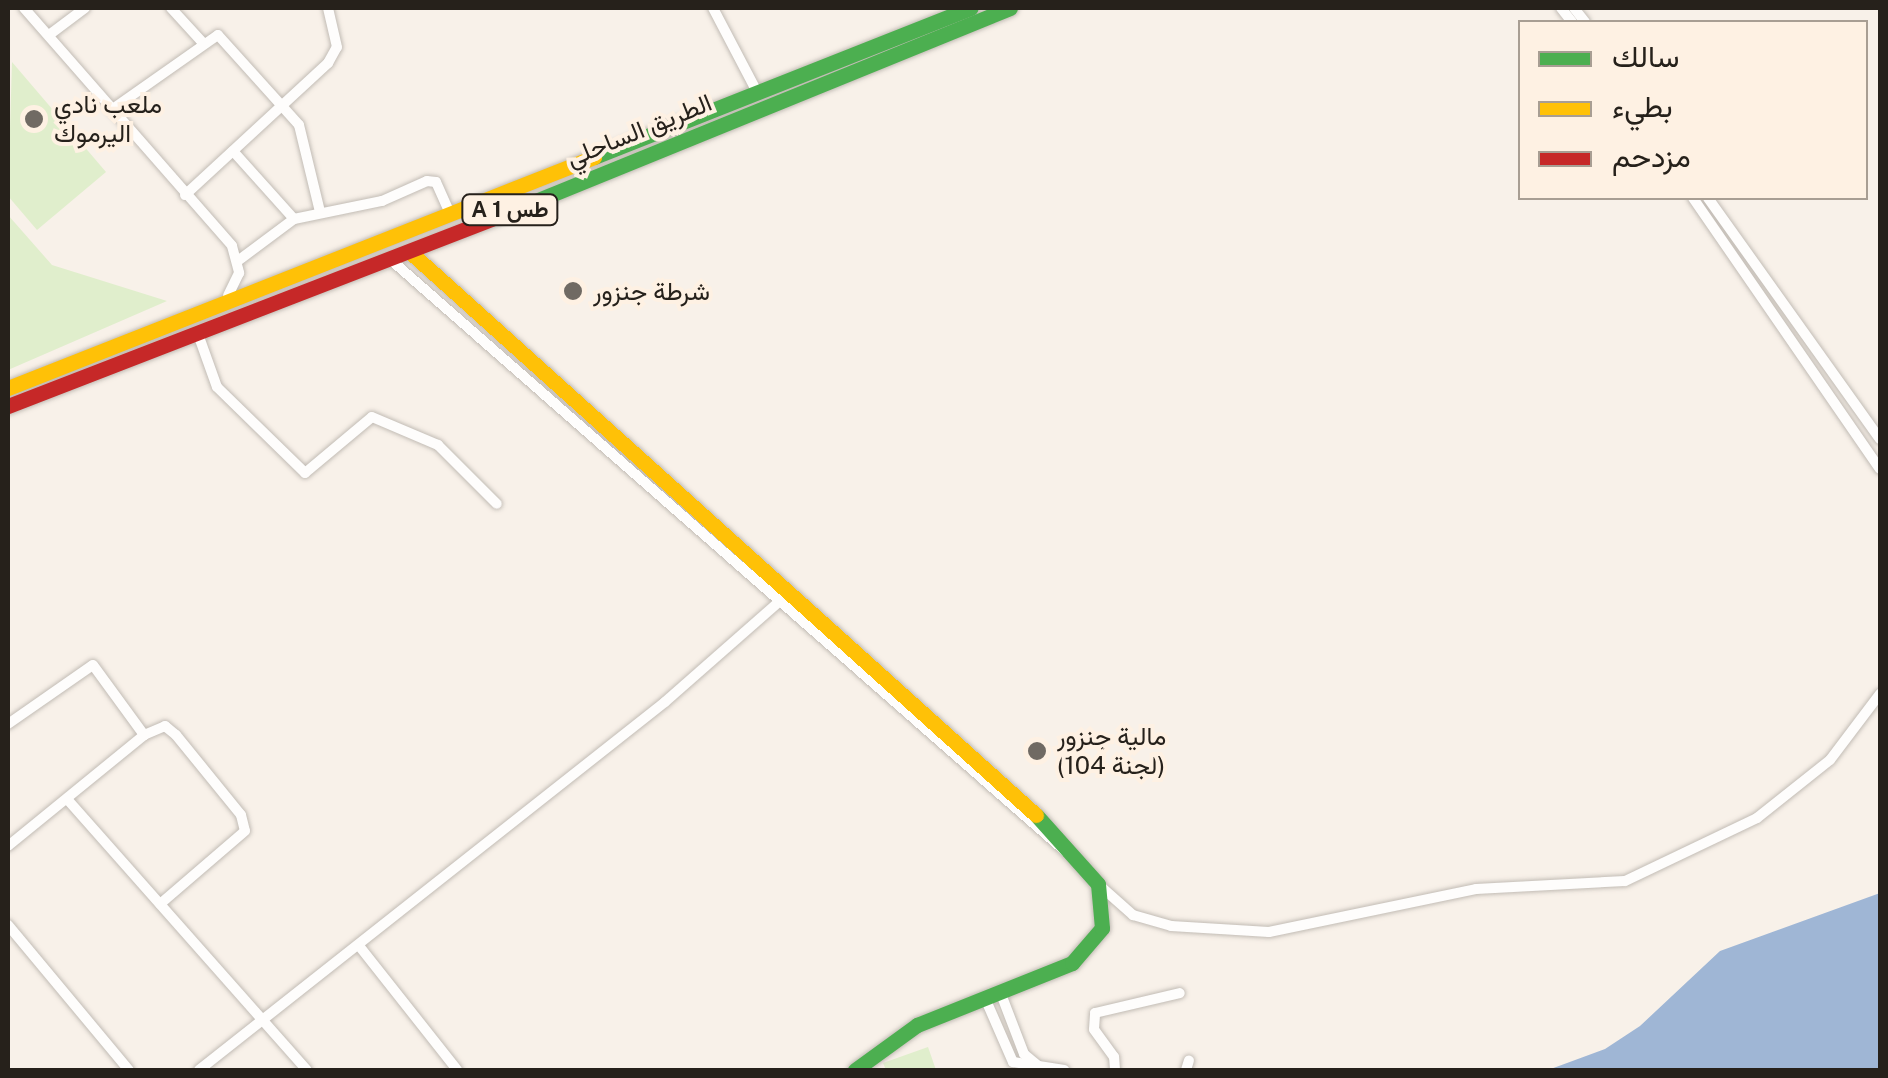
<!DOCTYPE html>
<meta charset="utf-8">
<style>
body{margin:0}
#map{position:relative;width:1888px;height:1078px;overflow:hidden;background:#f8f1e9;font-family:"Public Sans",Vazirmatn,sans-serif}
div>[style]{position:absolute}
.green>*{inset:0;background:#e0eecc}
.water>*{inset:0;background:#9fb6d5}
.roads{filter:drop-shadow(0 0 2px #c2bcb5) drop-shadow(0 0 2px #c2bcb5)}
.street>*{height:10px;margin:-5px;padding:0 5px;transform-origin:5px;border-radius:5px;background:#fefdfc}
.fast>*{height:15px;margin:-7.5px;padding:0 7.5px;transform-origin:7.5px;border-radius:7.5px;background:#4caf50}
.slow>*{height:15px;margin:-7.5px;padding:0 7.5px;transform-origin:7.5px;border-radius:7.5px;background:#ffc107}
.jam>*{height:15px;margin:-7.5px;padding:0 7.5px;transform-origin:7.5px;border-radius:7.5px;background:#c62828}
.dots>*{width:28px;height:28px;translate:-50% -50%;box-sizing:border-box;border:5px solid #fef1e3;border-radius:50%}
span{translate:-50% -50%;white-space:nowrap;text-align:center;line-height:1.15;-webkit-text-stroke:8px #fef1e3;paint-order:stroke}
.shield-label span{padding:2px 8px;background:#fef1e3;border:2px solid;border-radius:8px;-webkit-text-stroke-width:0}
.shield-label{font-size:22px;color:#26211b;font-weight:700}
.poi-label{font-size:25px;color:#26211b}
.left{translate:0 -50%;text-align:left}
.street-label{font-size:25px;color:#26211b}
.frame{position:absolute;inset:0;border:10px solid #26211b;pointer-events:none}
.legend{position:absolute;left:1518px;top:20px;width:350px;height:180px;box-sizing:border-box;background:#fef1e3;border:2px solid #a89e93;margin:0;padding:12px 18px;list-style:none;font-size:30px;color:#26211b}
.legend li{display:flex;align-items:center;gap:20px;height:50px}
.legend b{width:50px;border:2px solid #a89e93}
</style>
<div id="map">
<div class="green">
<i style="clip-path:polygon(12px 62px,106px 172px,37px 230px,8px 196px)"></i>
<i style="clip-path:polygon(8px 215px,52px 265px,167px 301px,8px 370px)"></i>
<i style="clip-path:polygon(928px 1047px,936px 1070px,886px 1070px,883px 1063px)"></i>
</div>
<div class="water">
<i style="clip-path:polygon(1880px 893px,1880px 1070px,1548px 1070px,1605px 1049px,1640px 1026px,1720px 951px)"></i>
</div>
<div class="roads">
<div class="street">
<i style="left:24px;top:8px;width:316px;rotate:48.8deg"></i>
<i style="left:232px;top:246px;width:28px;rotate:75deg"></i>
<i style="left:239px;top:273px;width:25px;rotate:116deg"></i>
<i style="left:171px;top:8px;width:46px;rotate:47.6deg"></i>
<i style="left:713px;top:8px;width:93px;rotate:62.3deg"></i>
<i style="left:1561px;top:8px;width:18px;rotate:52deg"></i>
<i style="left:1574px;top:8px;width:18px;rotate:52deg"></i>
<i style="left:49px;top:35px;width:45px;rotate:-36.9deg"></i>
<i style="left:114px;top:108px;width:127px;rotate:-35.1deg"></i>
<i style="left:218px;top:35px;width:121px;rotate:48deg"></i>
<i style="left:299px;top:125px;width:89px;rotate:76.4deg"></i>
<i style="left:233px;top:151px;width:91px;rotate:48.1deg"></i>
<i style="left:185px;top:195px;width:195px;rotate:-42.7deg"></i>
<i style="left:328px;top:63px;width:18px;rotate:-61deg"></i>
<i style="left:337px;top:47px;width:40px;rotate:-103deg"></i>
<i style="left:1693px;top:198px;width:329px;rotate:55.4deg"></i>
<i style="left:1708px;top:198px;width:296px;rotate:54.5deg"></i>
<i style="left:239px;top:260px;width:69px;rotate:-36.7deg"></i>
<i style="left:294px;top:219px;width:90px;rotate:-11.6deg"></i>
<i style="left:382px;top:201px;width:49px;rotate:-24deg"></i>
<i style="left:427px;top:181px;width:9px;rotate:6deg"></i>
<i style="left:436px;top:182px;width:35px;rotate:66deg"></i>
<i style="left:391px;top:260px;width:907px;rotate:41.25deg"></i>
<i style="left:198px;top:334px;width:56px;rotate:70.3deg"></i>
<i style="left:217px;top:387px;width:123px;rotate:44.3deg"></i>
<i style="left:305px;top:473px;width:87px;rotate:-39.9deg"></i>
<i style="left:372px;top:417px;width:72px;rotate:23deg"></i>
<i style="left:438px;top:445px;width:83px;rotate:45deg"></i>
<i style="left:8px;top:724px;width:103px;rotate:-34.8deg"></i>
<i style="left:93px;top:665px;width:87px;rotate:53.9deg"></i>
<i style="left:144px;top:735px;width:23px;rotate:-23deg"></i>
<i style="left:165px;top:726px;width:14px;rotate:39deg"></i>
<i style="left:176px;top:735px;width:103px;rotate:50.9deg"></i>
<i style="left:241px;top:815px;width:16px;rotate:76deg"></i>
<i style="left:245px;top:831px;width:112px;rotate:139.3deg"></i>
<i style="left:67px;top:799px;width:362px;rotate:48.5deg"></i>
<i style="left:8px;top:846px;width:176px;rotate:-39.2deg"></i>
<i style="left:1098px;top:884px;width:47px;rotate:41.5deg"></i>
<i style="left:1133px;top:915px;width:40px;rotate:16deg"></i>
<i style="left:1171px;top:926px;width:98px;rotate:3.5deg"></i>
<i style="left:1269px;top:932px;width:211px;rotate:-11.7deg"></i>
<i style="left:1476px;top:889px;width:149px;rotate:-3.1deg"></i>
<i style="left:1625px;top:881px;width:146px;rotate:-25.5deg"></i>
<i style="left:1757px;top:818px;width:93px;rotate:-38.5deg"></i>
<i style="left:1830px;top:760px;width:83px;rotate:-52.9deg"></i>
<i style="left:8px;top:925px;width:189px;rotate:50.2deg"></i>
<i style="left:360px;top:947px;width:157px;rotate:51.7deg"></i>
<i style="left:1001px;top:994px;width:64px;rotate:69deg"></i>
<i style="left:1024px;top:1054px;width:17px;rotate:40deg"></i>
<i style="left:985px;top:998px;width:70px;rotate:66.4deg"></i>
<i style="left:1013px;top:1062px;width:52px;rotate:8.9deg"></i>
<i style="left:199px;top:1070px;width:594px;rotate:-38.3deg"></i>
<i style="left:665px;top:702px;width:154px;rotate:-41.3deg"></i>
<i style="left:1115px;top:1070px;width:13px;rotate:-94deg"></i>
<i style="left:1114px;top:1057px;width:34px;rotate:-126deg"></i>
<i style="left:1094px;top:1029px;width:16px;rotate:-86deg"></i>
<i style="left:1095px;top:1013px;width:87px;rotate:-13.2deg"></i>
<i style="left:1186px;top:1070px;width:10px;rotate:-73deg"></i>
</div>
<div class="fast">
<i style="left:594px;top:157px;width:405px;rotate:-21.6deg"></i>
<i style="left:494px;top:218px;width:557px;rotate:-22.15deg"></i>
<i style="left:855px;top:1070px;width:77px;rotate:-36deg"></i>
<i style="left:917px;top:1025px;width:167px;rotate:-21.8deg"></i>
<i style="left:1072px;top:963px;width:46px;rotate:-49.4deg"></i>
<i style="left:1102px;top:928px;width:44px;rotate:-95.2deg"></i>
<i style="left:1098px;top:884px;width:93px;rotate:-131.9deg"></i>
</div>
<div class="slow">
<i style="left:410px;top:252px;width:842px;rotate:41.97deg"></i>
<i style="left:8px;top:388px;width:630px;rotate:-21.51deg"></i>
</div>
<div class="jam">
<i style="left:8px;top:406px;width:521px;rotate:-21.15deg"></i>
</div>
</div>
<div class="dots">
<i style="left:34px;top:119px;background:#706a63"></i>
<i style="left:573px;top:291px;background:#706a63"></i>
<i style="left:1037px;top:751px;background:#706a63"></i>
</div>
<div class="shield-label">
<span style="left:510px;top:210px">A 1 طس</span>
</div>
<div class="poi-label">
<span class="left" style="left:54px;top:119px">ملعب نادي<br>اليرموك</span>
<span class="left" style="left:593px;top:291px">شرطة جنزور</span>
<span class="left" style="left:1057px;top:751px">مالية جنزور<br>(لجنة 104)</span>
</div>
<div class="street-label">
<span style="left:639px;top:130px;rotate:-22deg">الطريق الساحلي</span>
</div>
<div class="frame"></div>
<ul class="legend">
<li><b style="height:12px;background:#4caf50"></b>سالك</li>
<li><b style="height:12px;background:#ffc107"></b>بطيء</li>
<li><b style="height:12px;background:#c62828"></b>مزدحم</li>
</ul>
</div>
